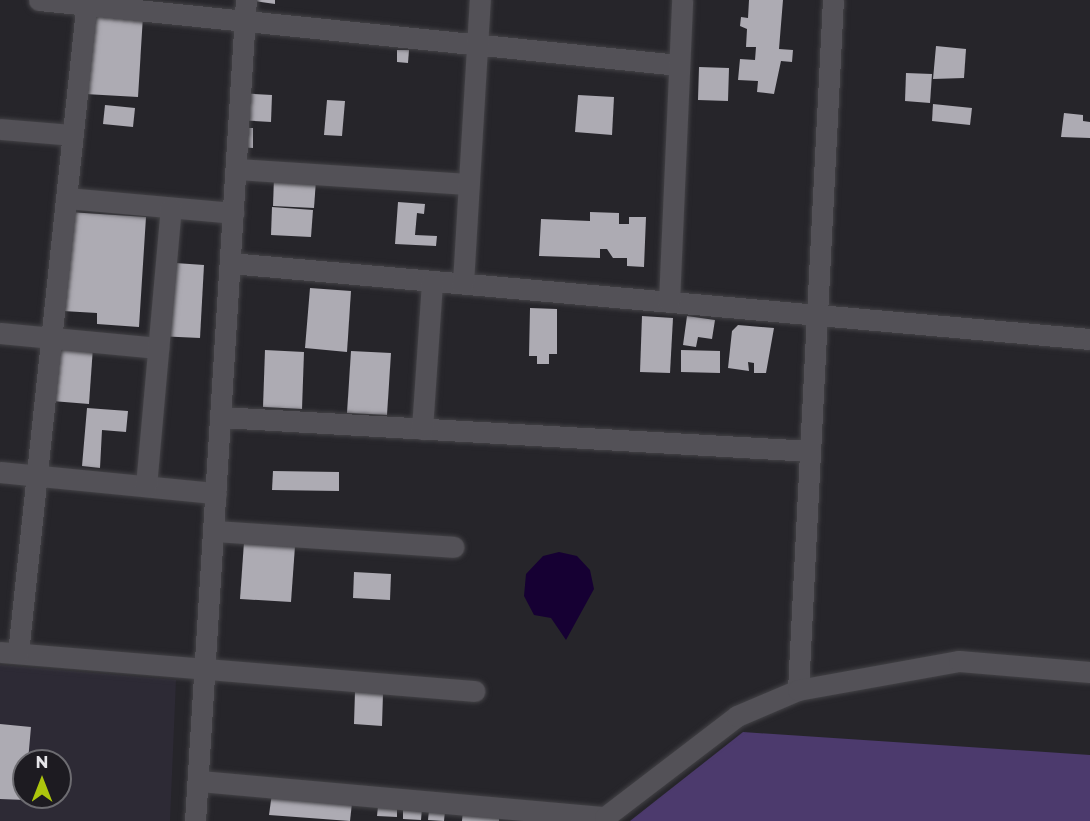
<!DOCTYPE html>
<style>
body{margin:0}
#map{position:relative;width:1090px;height:821px;overflow:hidden;background:#26252a;font-family:Montserrat,sans-serif}
div>[style]{position:absolute}
.built>*{inset:0;background:#2d2a35}
.green>*{inset:0;background:#4c3a6d}
.water>*{inset:0;background:#160033}
.building>*{inset:0;background:#adabb3}
.roads{filter:drop-shadow(0 0 2px #434246) drop-shadow(0 0 2px #434246)}
.minor>*{height:21px;margin:-10.5px;padding:0 10.5px;transform-origin:10.5px;border-radius:10.5px;background:#535157}
span{translate:-50% -50%;white-space:nowrap;text-align:center;line-height:1.15;-webkit-text-stroke:6px #1d1b21;paint-order:stroke}
.north{position:absolute;left:12px;top:749px;width:60px;height:60px;box-sizing:border-box;background:#1d1b21;border:2px solid #6d6c71;border-radius:50%;rotate:0deg;font-size:16px;font-weight:700;line-height:24px;text-align:center;color:#e6e5e9}
.north::after{content:'';display:block;margin:auto;width:21px;height:27px;background:#adc60d;clip-path:polygon(50% 0,100% 100%,50% 72%,0 100%)}
</style>
<div id="map">
<div class="built">
<i style="clip-path:polygon(evenodd,0 665px,176px 680px,170px 821px,0 821px,0 665px,24px 761px,60px 761px,60px 797px,24px 797px,24px 761px)"></i>
</div>
<div class="green">
<i style="clip-path:polygon(743px 732px,1090px 755px,1090px 821px,630px 821px)"></i>
</div>
<div class="water">
<i style="clip-path:polygon(559px 552px,577px 556px,590px 570px,594px 589px,566px 640px,551px 618px,534px 615px,524px 596px,526px 574px,543px 556px)"></i>
</div>
<div class="building">
<i style="clip-path:polygon(248px 0,275px 0,275px 4px)"></i>
<i style="clip-path:polygon(749px 0,783px 0,779px 49px,793px 50px,792px 62px,781px 61px,774px 94px,757px 92px,758px 81px,738px 80px,740px 59px,755px 60px,756px 47px,746px 47px,747px 29px,740px 26px,741px 17px,748px 18px)"></i>
<i style="clip-path:polygon(90px 12px,143px 16px,138px 97px,85px 94px)"></i>
<i style="clip-path:polygon(936px 46px,966px 49px,964px 78px,933px 79px)"></i>
<i style="clip-path:polygon(397px 50px,409px 50px,408px 63px,397px 62px)"></i>
<i style="clip-path:polygon(699px 67px,729px 68px,728px 101px,698px 100px)"></i>
<i style="clip-path:polygon(906px 73px,932px 74px,930px 103px,905px 101px)"></i>
<i style="clip-path:polygon(239px 93px,272px 95px,271px 122px,237px 120px)"></i>
<i style="clip-path:polygon(578px 95px,614px 97px,612px 135px,575px 132px)"></i>
<i style="clip-path:polygon(327px 100px,345px 101px,342px 136px,324px 135px)"></i>
<i style="clip-path:polygon(933px 104px,972px 108px,970px 125px,932px 121px)"></i>
<i style="clip-path:polygon(105px 105px,135px 108px,133px 127px,103px 124px)"></i>
<i style="clip-path:polygon(1064px 113px,1083px 115px,1083px 121px,1090px 122px,1090px 138px,1061px 137px)"></i>
<i style="clip-path:polygon(238px 128px,253px 128px,253px 148px,237px 147px)"></i>
<i style="clip-path:polygon(274px 177px,316px 180px,314px 208px,273px 206px)"></i>
<i style="clip-path:polygon(398px 202px,425px 204px,424px 214px,417px 213px,415px 235px,437px 236px,436px 246px,395px 244px)"></i>
<i style="clip-path:polygon(272px 207px,313px 210px,311px 237px,271px 235px)"></i>
<i style="clip-path:polygon(69px 212px,146px 217px,139px 327px,97px 324px,97px 313px,63px 311px)"></i>
<i style="clip-path:polygon(590px 212px,619px 213px,619px 224px,629px 224px,629px 217px,646px 217px,644px 267px,627px 266px,627px 258px,613px 258px,607px 249px,600px 249px,600px 258px,539px 256px,541px 219px,590px 221px)"></i>
<i style="clip-path:polygon(161px 262px,204px 265px,200px 338px,157px 336px)"></i>
<i style="clip-path:polygon(310px 288px,351px 291px,347px 352px,305px 348px)"></i>
<i style="clip-path:polygon(530px 308px,557px 309px,557px 354px,549px 354px,549px 364px,537px 364px,537px 356px,529px 356px)"></i>
<i style="clip-path:polygon(642px 316px,673px 318px,670px 373px,640px 372px)"></i>
<i style="clip-path:polygon(687px 316px,715px 320px,712px 339px,698px 337px,696px 347px,683px 345px)"></i>
<i style="clip-path:polygon(738px 325px,774px 328px,766px 373px,754px 373px,754px 363px,748px 362px,749px 371px,728px 368px,732px 331px)"></i>
<i style="clip-path:polygon(56px 344px,93px 347px,89px 404px,52px 401px)"></i>
<i style="clip-path:polygon(265px 350px,304px 352px,302px 409px,263px 407px)"></i>
<i style="clip-path:polygon(681px 350px,720px 351px,720px 373px,681px 372px)"></i>
<i style="clip-path:polygon(351px 351px,391px 353px,387px 415px,347px 413px)"></i>
<i style="clip-path:polygon(87px 408px,128px 411px,126px 432px,102px 430px,100px 468px,82px 466px)"></i>
<i style="clip-path:polygon(273px 471px,339px 472px,339px 491px,272px 490px)"></i>
<i style="clip-path:polygon(244px 542px,295px 546px,291px 602px,240px 599px)"></i>
<i style="clip-path:polygon(354px 572px,391px 574px,390px 600px,353px 598px)"></i>
<i style="clip-path:polygon(355px 691px,383px 693px,382px 726px,354px 724px)"></i>
<i style="clip-path:polygon(0 724px,31px 727px,28px 761px,24px 761px,25px 800px,0 799px)"></i>
<i style="clip-path:polygon(272px 793px,352px 803px,350px 821px,269px 815px)"></i>
<i style="clip-path:polygon(378px 806px,397px 808px,397px 817px,377px 816px)"></i>
<i style="clip-path:polygon(403px 808px,422px 808px,421px 820px,403px 819px)"></i>
<i style="clip-path:polygon(429px 810px,445px 811px,444px 821px,428px 820px)"></i>
<i style="clip-path:polygon(463px 810px,499px 813px,499px 821px,462px 821px)"></i>
</div>
<div class="roads">
<div class="minor">
<i style="left:39px;top:0;width:643px;rotate:5.8deg"></i>
<i style="left:0;top:129px;width:73px;rotate:4.7deg"></i>
<i style="left:236px;top:169px;width:233px;rotate:3.7deg"></i>
<i style="left:66px;top:198px;width:168px;rotate:5.1deg"></i>
<i style="left:230px;top:263px;width:863px;rotate:5.05deg"></i>
<i style="left:463px;top:283px;width:284px;rotate:-86.6deg"></i>
<i style="left:669px;top:302px;width:302px;rotate:-87.5deg"></i>
<i style="left:0;top:333px;width:159px;rotate:5.4deg"></i>
<i style="left:221px;top:417px;width:590px;rotate:3.3deg"></i>
<i style="left:422px;top:429px;width:148px;rotate:-86.1deg"></i>
<i style="left:0;top:472px;width:217px;rotate:5.6deg"></i>
<i style="left:146px;top:486px;width:279px;rotate:-84.9deg"></i>
<i style="left:214px;top:531px;width:240px;rotate:3.8deg"></i>
<i style="left:0;top:652px;width:476px;rotate:4.7deg"></i>
<i style="left:18px;top:653px;width:657px;rotate:-83.97deg"></i>
<i style="left:798px;top:690px;width:691px;rotate:-87.1deg"></i>
<i style="left:199px;top:781px;width:408px;rotate:5.1deg"></i>
<i style="left:605px;top:817px;width:166px;rotate:-37.4deg"></i>
<i style="left:737px;top:716px;width:66px;rotate:-23.1deg"></i>
<i style="left:798px;top:690px;width:164px;rotate:-10.2deg"></i>
<i style="left:959px;top:661px;width:131px;rotate:4.8deg"></i>
<i style="left:195px;top:821px;width:823px;rotate:-86.45deg"></i>
</div>
</div>
<div class="north">N</div>
</div>
